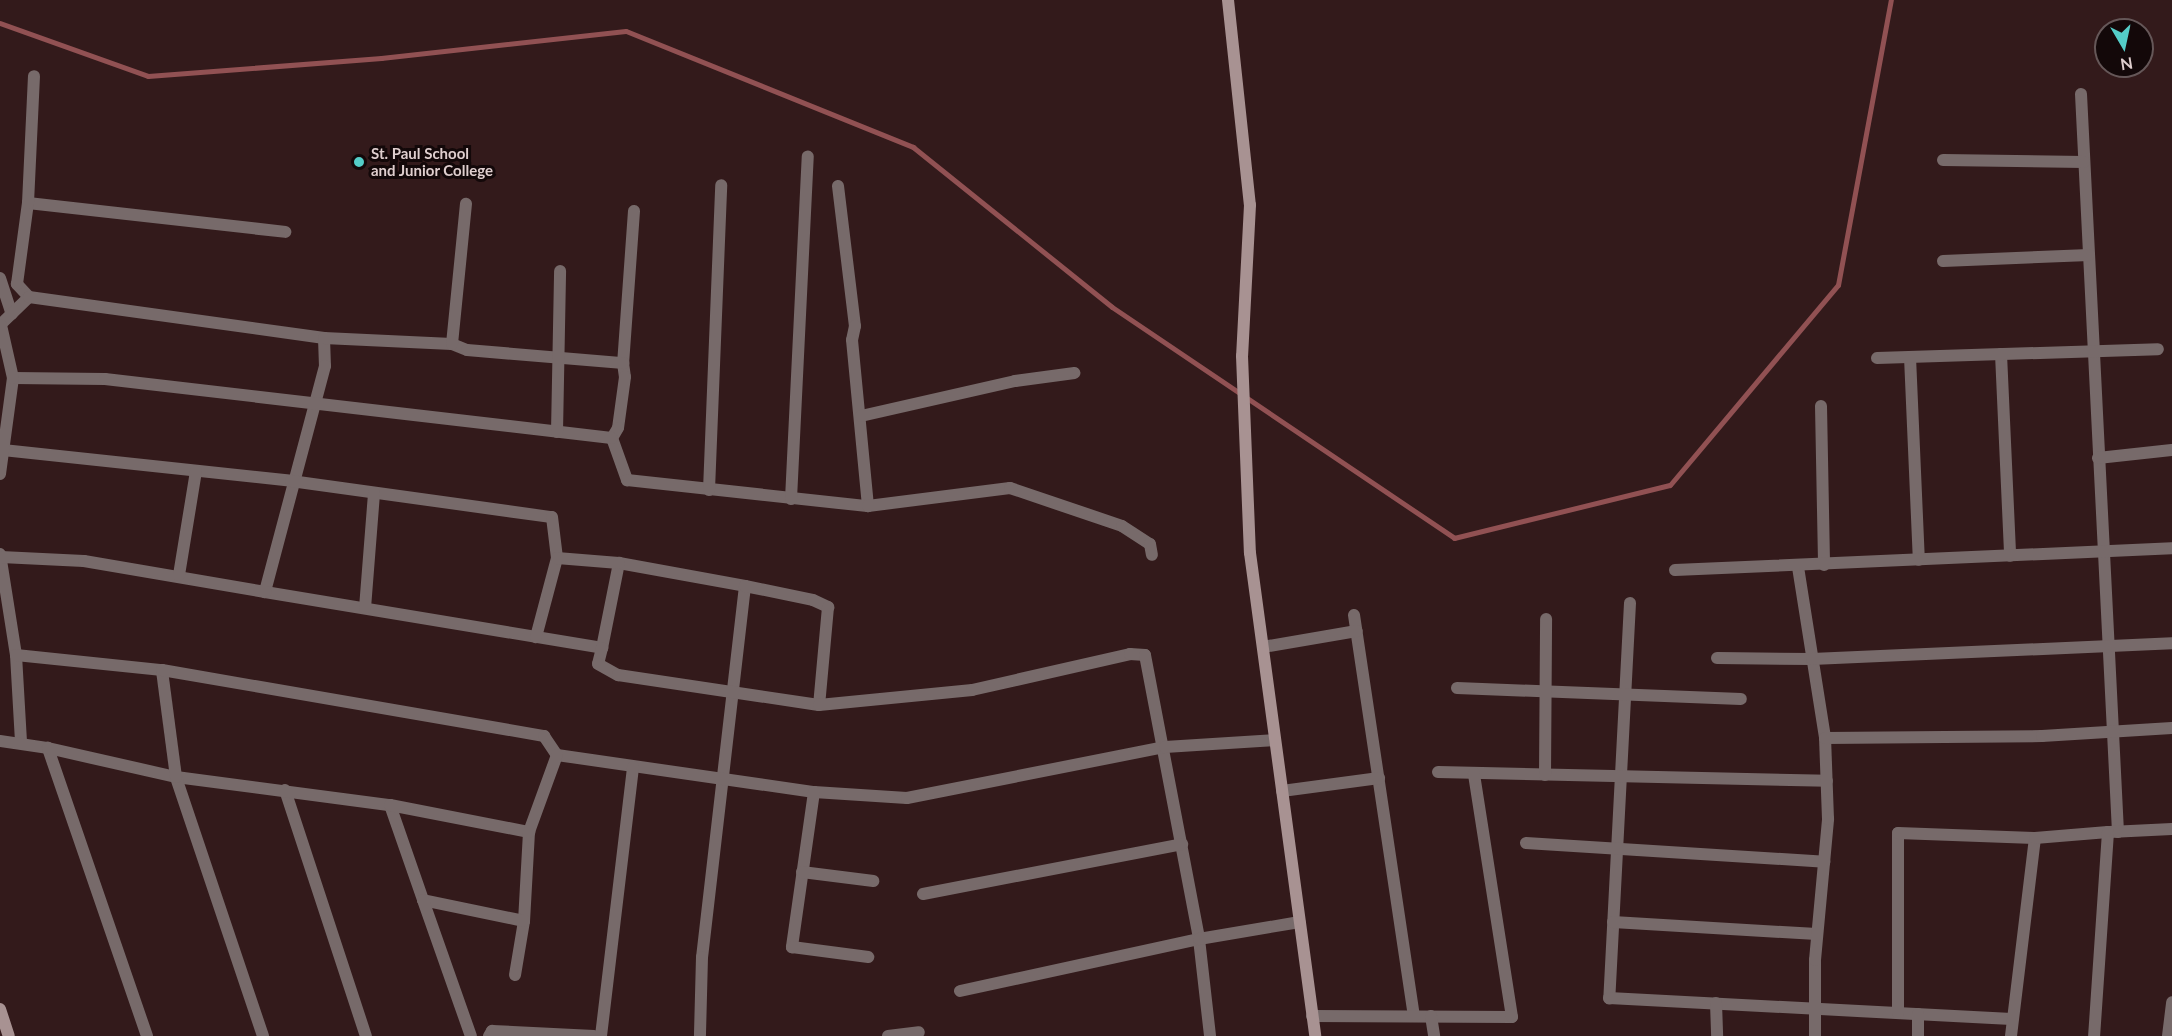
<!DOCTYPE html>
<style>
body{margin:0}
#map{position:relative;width:2172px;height:1036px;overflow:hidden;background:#331a1b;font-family:Lato,sans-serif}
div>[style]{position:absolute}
.stream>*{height:5px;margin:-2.5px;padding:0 2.5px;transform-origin:2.5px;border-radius:2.5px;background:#915153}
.street>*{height:12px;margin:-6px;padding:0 6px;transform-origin:6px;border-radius:6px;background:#776a6a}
.secondary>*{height:12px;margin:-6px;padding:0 6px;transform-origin:6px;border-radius:6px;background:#a89292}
.dots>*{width:16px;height:16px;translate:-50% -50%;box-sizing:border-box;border:3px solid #130809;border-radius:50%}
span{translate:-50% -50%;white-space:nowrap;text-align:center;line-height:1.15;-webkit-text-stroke:6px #130809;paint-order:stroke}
.poi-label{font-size:15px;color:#dfcece;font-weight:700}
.left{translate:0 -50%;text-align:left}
.north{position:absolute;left:2094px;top:18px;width:60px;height:60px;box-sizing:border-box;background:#130809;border:2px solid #655758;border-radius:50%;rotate:171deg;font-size:16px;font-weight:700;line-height:24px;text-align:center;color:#dfcece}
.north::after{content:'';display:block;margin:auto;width:21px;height:27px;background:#54cdc8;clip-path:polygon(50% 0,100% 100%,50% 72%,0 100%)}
</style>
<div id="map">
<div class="stream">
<i style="left:0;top:23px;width:157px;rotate:19.7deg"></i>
<i style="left:148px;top:76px;width:234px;rotate:-4.4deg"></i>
<i style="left:381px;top:58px;width:246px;rotate:-6.3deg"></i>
<i style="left:626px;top:31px;width:310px;rotate:22deg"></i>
<i style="left:913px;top:147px;width:255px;rotate:38.8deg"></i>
<i style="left:1112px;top:307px;width:413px;rotate:34deg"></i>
<i style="left:1454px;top:538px;width:222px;rotate:-13.8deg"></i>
<i style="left:1670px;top:485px;width:261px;rotate:-50deg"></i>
<i style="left:1838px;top:285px;width:290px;rotate:-79.5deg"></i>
</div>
<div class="street">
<i style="left:2081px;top:94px;width:739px;rotate:87.13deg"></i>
<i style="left:1943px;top:160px;width:141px;rotate:0.8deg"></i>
<i style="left:838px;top:186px;width:141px;rotate:83.1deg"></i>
<i style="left:855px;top:326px;width:14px;rotate:102deg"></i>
<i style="left:852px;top:340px;width:167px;rotate:84.5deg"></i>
<i style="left:28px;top:203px;width:259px;rotate:6.4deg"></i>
<i style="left:634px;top:211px;width:152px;rotate:94.1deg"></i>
<i style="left:623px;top:363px;width:14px;rotate:82deg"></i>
<i style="left:625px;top:377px;width:51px;rotate:97.8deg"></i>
<i style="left:618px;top:428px;width:12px;rotate:121deg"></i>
<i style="left:612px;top:438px;width:45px;rotate:70.3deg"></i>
<i style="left:627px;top:480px;width:242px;rotate:6.2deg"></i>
<i style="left:868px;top:506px;width:143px;rotate:-7.2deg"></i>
<i style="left:1010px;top:488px;width:118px;rotate:18.7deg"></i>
<i style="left:1122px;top:526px;width:33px;rotate:33deg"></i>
<i style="left:1150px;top:544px;width:11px;rotate:80deg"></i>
<i style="left:1943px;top:261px;width:146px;rotate:-2.4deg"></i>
<i style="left:0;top:278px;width:38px;rotate:72deg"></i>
<i style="left:29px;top:297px;width:18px;rotate:-133deg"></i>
<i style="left:17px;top:284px;width:82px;rotate:-82.3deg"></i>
<i style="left:28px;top:203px;width:127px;rotate:-87.3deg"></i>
<i style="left:0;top:325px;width:40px;rotate:-44deg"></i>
<i style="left:29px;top:297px;width:298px;rotate:7.9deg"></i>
<i style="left:324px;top:338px;width:28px;rotate:88deg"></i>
<i style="left:325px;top:366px;width:234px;rotate:104.9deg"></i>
<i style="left:265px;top:592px;width:342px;rotate:9.4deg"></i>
<i style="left:602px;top:648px;width:87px;rotate:-78.7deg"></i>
<i style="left:619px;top:563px;width:128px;rotate:10.3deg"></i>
<i style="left:745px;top:586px;width:373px;rotate:96.6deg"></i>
<i style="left:702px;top:957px;width:79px;rotate:91.5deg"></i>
<i style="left:324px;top:338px;width:128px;rotate:2.7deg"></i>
<i style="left:452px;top:344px;width:16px;rotate:22deg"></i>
<i style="left:467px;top:350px;width:157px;rotate:4.8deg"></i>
<i style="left:452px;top:344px;width:141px;rotate:-84.3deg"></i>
<i style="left:2001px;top:354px;width:202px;rotate:87.4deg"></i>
<i style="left:1910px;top:357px;width:203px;rotate:87.5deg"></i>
<i style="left:1877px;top:358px;width:281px;rotate:-1.8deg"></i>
<i style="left:13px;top:378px;width:92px;rotate:0.6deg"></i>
<i style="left:105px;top:379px;width:510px;rotate:6.64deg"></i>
<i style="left:1821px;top:406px;width:159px;rotate:88.9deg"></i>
<i style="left:861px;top:416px;width:158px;rotate:-12.8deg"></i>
<i style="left:1015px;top:381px;width:60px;rotate:-7.7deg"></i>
<i style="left:557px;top:432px;width:161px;rotate:-88.9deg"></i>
<i style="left:3px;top:450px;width:290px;rotate:6.1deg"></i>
<i style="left:291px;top:481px;width:263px;rotate:7.9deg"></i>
<i style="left:552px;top:517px;width:41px;rotate:83deg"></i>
<i style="left:557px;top:558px;width:82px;rotate:104.9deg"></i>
<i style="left:2098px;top:458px;width:74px;rotate:-6.2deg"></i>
<i style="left:0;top:474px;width:97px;rotate:-82.3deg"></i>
<i style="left:13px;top:378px;width:54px;rotate:-102.8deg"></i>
<i style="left:709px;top:490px;width:305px;rotate:-87.7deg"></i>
<i style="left:791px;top:499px;width:343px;rotate:-87.2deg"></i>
<i style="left:0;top:554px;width:102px;rotate:81deg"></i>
<i style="left:16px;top:655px;width:88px;rotate:86.7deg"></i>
<i style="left:1px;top:557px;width:83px;rotate:2.8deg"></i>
<i style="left:84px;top:561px;width:184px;rotate:9.7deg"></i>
<i style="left:557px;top:558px;width:62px;rotate:4.6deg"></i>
<i style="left:1798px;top:567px;width:173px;rotate:81deg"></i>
<i style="left:1675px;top:570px;width:497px;rotate:-2.5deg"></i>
<i style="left:179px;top:575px;width:105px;rotate:-80.7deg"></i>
<i style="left:745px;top:586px;width:69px;rotate:11.6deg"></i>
<i style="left:813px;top:600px;width:17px;rotate:25deg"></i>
<i style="left:828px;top:607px;width:98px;rotate:95.2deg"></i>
<i style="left:1630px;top:603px;width:396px;rotate:93deg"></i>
<i style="left:1609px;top:998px;width:403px;rotate:3deg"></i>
<i style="left:365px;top:608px;width:115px;rotate:-85.5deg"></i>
<i style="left:1354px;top:615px;width:405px;rotate:81.5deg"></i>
<i style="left:1263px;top:647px;width:95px;rotate:-9.7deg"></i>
<i style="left:602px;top:648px;width:16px;rotate:104deg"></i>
<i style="left:598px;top:664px;width:23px;rotate:29deg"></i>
<i style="left:618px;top:675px;width:203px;rotate:8.5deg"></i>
<i style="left:819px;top:705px;width:154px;rotate:-5.6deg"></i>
<i style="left:972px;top:690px;width:162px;rotate:-12.8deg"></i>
<i style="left:1130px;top:654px;width:15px;rotate:4deg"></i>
<i style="left:1145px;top:655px;width:289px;rotate:79.2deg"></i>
<i style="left:1199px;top:939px;width:98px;rotate:83.5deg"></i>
<i style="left:16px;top:655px;width:147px;rotate:5.9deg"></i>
<i style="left:1717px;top:658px;width:95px;rotate:0.6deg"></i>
<i style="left:1812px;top:659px;width:360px;rotate:-2.5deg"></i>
<i style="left:1457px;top:688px;width:284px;rotate:2.2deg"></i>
<i style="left:0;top:741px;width:49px;rotate:8.3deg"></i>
<i style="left:557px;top:755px;width:260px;rotate:8.2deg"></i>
<i style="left:814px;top:792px;width:93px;rotate:3.7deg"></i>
<i style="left:907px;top:798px;width:263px;rotate:-11.2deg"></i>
<i style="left:1165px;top:747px;width:110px;rotate:-3.6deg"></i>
<i style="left:1438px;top:772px;width:389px;rotate:1.3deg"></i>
<i style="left:1545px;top:775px;width:156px;rotate:-89.6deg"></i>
<i style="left:285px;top:790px;width:259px;rotate:71.8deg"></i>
<i style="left:1282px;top:791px;width:98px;rotate:-7.6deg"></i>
<i style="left:814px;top:792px;width:157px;rotate:98.1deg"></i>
<i style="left:792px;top:947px;width:77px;rotate:7.5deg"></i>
<i style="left:390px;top:805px;width:101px;rotate:70.8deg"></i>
<i style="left:2110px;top:832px;width:62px;rotate:-2.8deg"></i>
<i style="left:1526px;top:843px;width:299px;rotate:3.6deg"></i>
<i style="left:802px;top:872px;width:72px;rotate:7.2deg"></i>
<i style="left:923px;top:894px;width:264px;rotate:-10.9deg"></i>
<i style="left:1613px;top:922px;width:204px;rotate:3.4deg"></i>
<i style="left:515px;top:975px;width:55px;rotate:-80.5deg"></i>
<i style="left:960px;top:991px;width:245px;rotate:-12.3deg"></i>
<i style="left:1199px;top:939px;width:102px;rotate:-9.6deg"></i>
<i style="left:1716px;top:1003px;width:33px;rotate:88deg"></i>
<i style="left:1898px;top:1013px;width:180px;rotate:-90deg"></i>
<i style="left:1898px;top:833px;width:137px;rotate:2.1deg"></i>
<i style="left:1312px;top:1016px;width:200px;rotate:0.3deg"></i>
<i style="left:1512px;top:1017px;width:247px;rotate:-98.9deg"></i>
<i style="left:1431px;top:1016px;width:20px;rotate:81deg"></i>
<i style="left:147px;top:1036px;width:305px;rotate:-109deg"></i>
<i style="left:48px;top:748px;width:131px;rotate:12.8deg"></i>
<i style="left:176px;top:777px;width:216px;rotate:7.5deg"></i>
<i style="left:390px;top:805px;width:142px;rotate:11deg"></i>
<i style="left:529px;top:832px;width:89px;rotate:93.2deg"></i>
<i style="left:524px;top:921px;width:103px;rotate:-168.3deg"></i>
<i style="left:423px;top:900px;width:144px;rotate:70.6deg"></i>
<i style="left:263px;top:1036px;width:273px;rotate:-108.6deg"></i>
<i style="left:176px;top:777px;width:108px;rotate:-97.5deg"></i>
<i style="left:162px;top:670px;width:388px;rotate:9.8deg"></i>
<i style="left:544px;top:736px;width:23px;rotate:56deg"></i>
<i style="left:557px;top:755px;width:82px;rotate:110deg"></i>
<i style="left:489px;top:1036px;width:6px;rotate:-59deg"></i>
<i style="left:492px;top:1031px;width:102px;rotate:2.8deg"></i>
<i style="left:601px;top:1036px;width:271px;rotate:-83.2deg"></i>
<i style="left:888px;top:1036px;width:31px;rotate:-7deg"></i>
<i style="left:1815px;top:1036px;width:76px;rotate:-90deg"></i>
<i style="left:1815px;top:960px;width:142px;rotate:-84.7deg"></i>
<i style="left:1828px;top:819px;width:81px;rotate:-92.1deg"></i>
<i style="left:1825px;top:738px;width:217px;rotate:-0.5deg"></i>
<i style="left:2042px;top:736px;width:130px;rotate:-3.5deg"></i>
<i style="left:1918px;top:1036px;width:22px;rotate:-90deg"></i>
<i style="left:2011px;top:1036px;width:199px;rotate:-83.1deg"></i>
<i style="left:2035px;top:838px;width:73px;rotate:-4.7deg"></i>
<i style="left:2108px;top:832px;width:204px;rotate:93.9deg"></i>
<i style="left:2168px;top:1036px;width:34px;rotate:-83deg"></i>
</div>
<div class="secondary">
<i style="left:1228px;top:0;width:206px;rotate:83.9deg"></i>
<i style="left:1250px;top:205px;width:151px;rotate:93deg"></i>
<i style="left:1242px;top:356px;width:197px;rotate:87.7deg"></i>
<i style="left:1250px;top:553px;width:487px;rotate:82.3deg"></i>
<i style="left:0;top:1009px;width:28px;rotate:72deg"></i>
</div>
<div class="dots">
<i style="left:359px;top:162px;background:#54cdc8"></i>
</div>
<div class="poi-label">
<span class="left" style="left:371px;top:162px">St. Paul School<br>and Junior College</span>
</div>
<div class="north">N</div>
</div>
